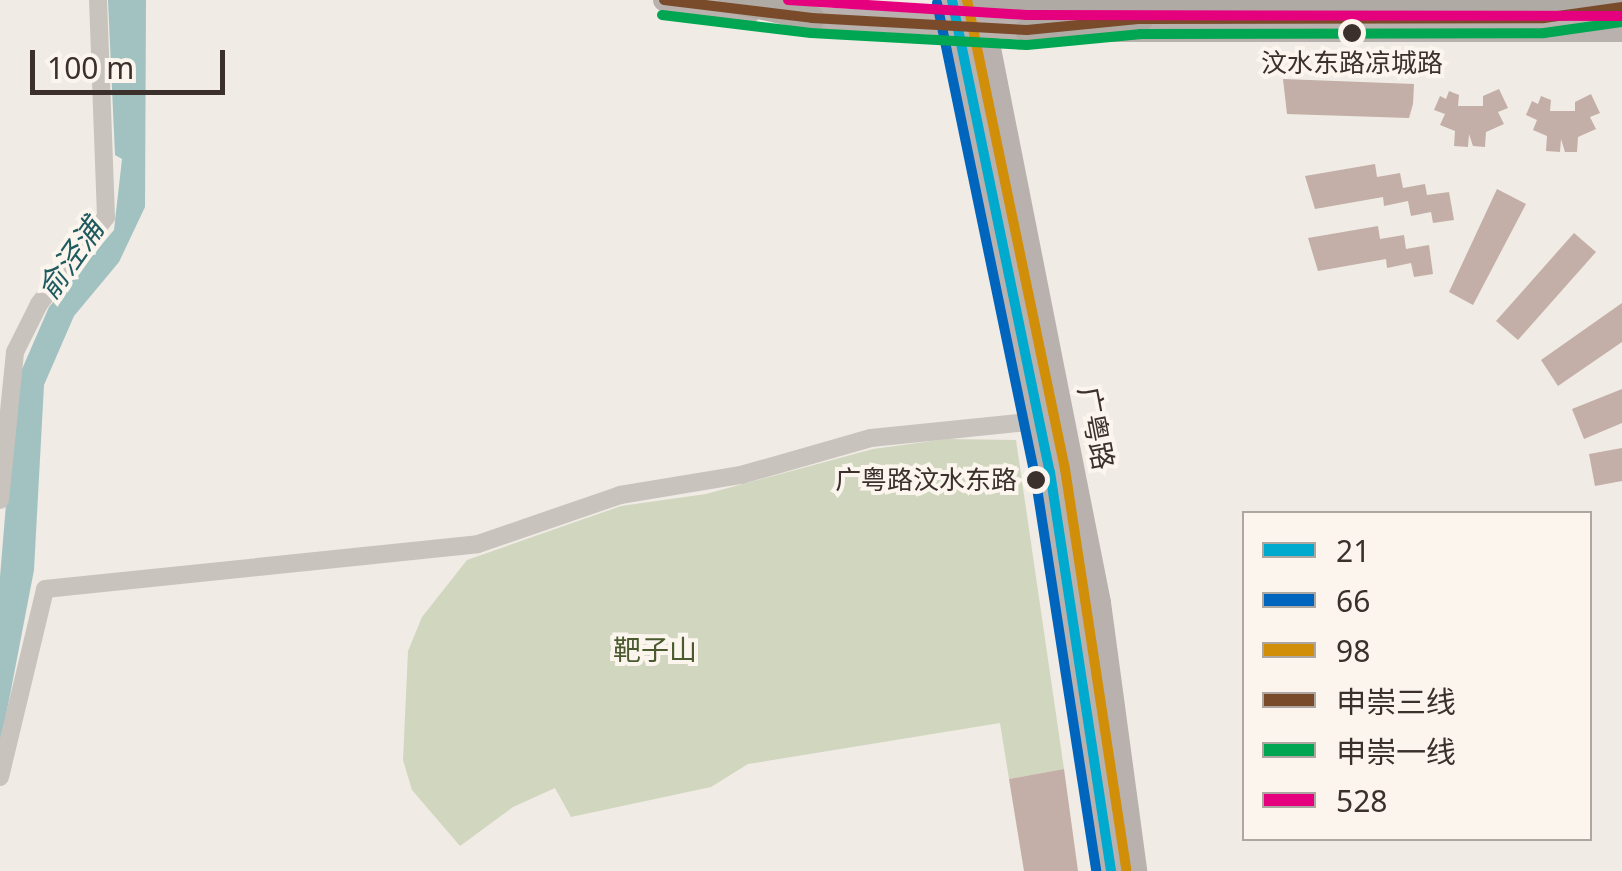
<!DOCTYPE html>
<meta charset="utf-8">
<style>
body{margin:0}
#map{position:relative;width:1622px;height:871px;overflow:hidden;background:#f0ebe5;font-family:"Noto Sans","Noto Sans SC",sans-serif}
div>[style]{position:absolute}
.green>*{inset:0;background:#d1d6bf}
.water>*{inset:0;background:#a1c2c1}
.building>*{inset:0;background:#c3afa7}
.minor>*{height:18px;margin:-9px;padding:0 9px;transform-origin:9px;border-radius:9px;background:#c9c3be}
.major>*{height:22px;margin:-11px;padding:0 11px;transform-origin:11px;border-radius:11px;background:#b8b1ad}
.highway>*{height:25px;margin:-12.5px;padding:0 12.5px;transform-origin:12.5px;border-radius:12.5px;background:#afaaa4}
.highway-bridge>*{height:25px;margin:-12.5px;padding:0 12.5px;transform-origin:12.5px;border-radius:12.5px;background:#afaaa4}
.bus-1>*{height:10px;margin:-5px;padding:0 5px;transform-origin:5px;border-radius:5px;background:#00a9ce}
.bus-2>*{height:10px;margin:-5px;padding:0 5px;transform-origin:5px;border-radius:5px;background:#0065bd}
.bus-3>*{height:10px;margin:-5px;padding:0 5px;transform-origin:5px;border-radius:5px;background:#d18e09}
.bus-4>*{height:10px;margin:-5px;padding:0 5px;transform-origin:5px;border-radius:5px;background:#7a4b2a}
.bus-5>*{height:10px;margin:-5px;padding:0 5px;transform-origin:5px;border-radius:5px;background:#00a651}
.bus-6>*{height:10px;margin:-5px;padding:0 5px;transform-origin:5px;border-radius:5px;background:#e5007d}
.dots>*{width:28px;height:28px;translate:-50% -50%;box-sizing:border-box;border:5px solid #fbf5ee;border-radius:50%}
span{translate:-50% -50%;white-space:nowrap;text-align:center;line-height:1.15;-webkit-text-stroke:8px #fbf5ee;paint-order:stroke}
.bus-label{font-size:26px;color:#3b302b}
.right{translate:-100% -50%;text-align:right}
.street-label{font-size:28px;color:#3b302b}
.park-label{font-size:28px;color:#4a5a2e}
.water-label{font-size:30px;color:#1f5a5e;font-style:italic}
.legend{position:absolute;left:1242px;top:511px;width:350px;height:330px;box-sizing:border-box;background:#fbf5ee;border:2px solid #aea6a0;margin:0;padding:12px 18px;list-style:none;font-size:30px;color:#3b302b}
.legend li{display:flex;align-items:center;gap:20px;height:50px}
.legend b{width:50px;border:2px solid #aea6a0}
.scale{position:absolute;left:30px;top:50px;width:195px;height:45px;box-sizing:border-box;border:5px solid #3b302b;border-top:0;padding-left:12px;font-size:30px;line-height:35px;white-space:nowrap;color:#3b302b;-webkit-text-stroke:8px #fbf5ee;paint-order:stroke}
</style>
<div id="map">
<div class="green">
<i style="clip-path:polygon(947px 439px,1016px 440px,1064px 769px,1009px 779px,1000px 723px,748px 764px,711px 787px,571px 817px,555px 788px,513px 807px,460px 846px,412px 790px,403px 760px,408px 651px,422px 617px,467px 560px,621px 506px,706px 494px,873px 449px)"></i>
</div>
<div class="water">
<i style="clip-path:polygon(108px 0,146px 0,145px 207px,119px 262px,74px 316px,44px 385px,34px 570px,0 747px,0 577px,16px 383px,49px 307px,114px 230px,122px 159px,115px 155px)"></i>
</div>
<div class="building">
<i style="clip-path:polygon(1283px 79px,1414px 84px,1413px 104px,1409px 118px,1287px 114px)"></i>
<i style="clip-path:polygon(1499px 89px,1508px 108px,1498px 112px,1504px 124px,1486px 132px,1485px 147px,1473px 146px,1469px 134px,1468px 147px,1454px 146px,1455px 131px,1440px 125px,1445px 114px,1434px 110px,1440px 96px,1446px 99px,1449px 91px,1459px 95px,1458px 106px,1483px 106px,1483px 96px)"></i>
<i style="clip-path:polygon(1591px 94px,1600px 113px,1590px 117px,1596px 129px,1578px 137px,1577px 152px,1565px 152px,1561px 139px,1560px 152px,1546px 151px,1547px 136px,1533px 130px,1537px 120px,1526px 115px,1532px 101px,1538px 104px,1541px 96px,1551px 100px,1550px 111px,1575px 111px,1575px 102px)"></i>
<i style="clip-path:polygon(1375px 164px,1377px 177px,1400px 173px,1403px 188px,1425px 184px,1427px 195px,1449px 192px,1454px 220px,1433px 223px,1431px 212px,1411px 216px,1408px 201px,1384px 206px,1383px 197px,1315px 209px,1305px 176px)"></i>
<i style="clip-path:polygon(1497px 189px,1526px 204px,1473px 305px,1449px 292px)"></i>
<i style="clip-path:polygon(1378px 226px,1380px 239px,1404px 235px,1406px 249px,1429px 245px,1433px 274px,1414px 277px,1411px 263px,1387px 268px,1386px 259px,1318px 271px,1308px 238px)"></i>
<i style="clip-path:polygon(1574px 233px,1596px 252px,1518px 340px,1496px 321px)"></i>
<i style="clip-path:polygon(1622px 303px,1622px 342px,1558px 386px,1541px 360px)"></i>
<i style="clip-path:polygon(1622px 389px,1622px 423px,1584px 439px,1572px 409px)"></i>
<i style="clip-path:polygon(1622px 448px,1622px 481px,1595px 486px,1589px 454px)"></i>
<i style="clip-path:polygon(1064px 769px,1078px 871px,1024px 871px,1009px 779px)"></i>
</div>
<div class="minor">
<i style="left:0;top:500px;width:149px;rotate:-84.2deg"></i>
<i style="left:15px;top:352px;width:54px;rotate:-63.4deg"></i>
<i style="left:39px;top:304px;width:110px;rotate:-52.4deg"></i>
<i style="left:106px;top:217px;width:217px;rotate:-92.1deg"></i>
<i style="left:0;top:777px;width:193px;rotate:-76.5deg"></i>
<i style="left:45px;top:589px;width:435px;rotate:-5.9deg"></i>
<i style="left:478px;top:544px;width:150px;rotate:-19deg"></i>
<i style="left:620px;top:495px;width:123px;rotate:-9.4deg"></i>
<i style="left:741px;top:475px;width:135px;rotate:-15.9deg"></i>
<i style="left:871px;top:438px;width:169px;rotate:-5.8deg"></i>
</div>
<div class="major">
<i style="left:664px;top:0;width:87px;rotate:7.9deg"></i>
<i style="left:952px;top:0;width:482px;rotate:78.3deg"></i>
<i style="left:1050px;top:472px;width:404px;rotate:81.3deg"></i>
<i style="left:983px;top:13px;width:601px;rotate:78.78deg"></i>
<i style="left:1100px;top:603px;width:270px;rotate:82.3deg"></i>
<i style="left:797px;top:17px;width:247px;rotate:3deg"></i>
<i style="left:1111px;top:31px;width:511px"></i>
</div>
<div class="highway">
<i style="left:731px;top:0;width:83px;rotate:12.5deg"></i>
<i style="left:1027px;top:30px;width:114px;rotate:-5.6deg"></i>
</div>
<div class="highway-bridge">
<i style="left:971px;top:0;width:651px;rotate:0.44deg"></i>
</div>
<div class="bus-1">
<i style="left:952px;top:0;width:482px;rotate:78.3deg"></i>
<i style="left:1050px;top:472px;width:404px;rotate:81.3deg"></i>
</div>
<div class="bus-2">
<i style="left:937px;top:3px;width:482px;rotate:78.3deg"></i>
<i style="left:1035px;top:475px;width:401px;rotate:81.2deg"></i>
</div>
<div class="bus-3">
<i style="left:967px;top:0;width:479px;rotate:78.2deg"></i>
<i style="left:1065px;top:469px;width:405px;rotate:81.3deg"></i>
</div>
<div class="bus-4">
<i style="left:664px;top:0;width:149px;rotate:6.9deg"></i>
<i style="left:812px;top:18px;width:215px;rotate:3.2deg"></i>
<i style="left:1027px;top:30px;width:114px;rotate:-5.6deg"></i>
<i style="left:1140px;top:19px;width:404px;rotate:-0.1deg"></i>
<i style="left:1544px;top:18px;width:79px;rotate:-8deg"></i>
</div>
<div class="bus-5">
<i style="left:662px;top:15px;width:150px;rotate:6.9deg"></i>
<i style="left:811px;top:33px;width:216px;rotate:3.2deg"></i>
<i style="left:1027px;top:45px;width:115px;rotate:-5.5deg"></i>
<i style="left:1141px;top:34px;width:403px;rotate:-0.1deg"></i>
<i style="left:1544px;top:33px;width:79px;rotate:-8deg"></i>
</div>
<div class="bus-6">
<i style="left:788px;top:0;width:239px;rotate:3.6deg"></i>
<i style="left:1027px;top:15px;width:595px;rotate:0.1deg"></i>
</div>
<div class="dots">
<i style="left:1352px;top:33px;background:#3b302b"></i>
<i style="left:1036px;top:480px;background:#3b302b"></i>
</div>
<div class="bus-label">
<span style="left:1352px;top:63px">汶水东路凉城路</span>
<span class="right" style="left:1017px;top:480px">广粤路汶水东路</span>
</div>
<div class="street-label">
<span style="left:1097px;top:428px;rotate:79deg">广粤路</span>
</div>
<div class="park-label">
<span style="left:655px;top:649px">靶子山</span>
</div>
<div class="water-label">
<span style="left:70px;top:259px;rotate:-55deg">俞泾浦</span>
</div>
<ul class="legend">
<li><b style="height:12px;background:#00a9ce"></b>21</li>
<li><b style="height:12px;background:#0065bd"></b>66</li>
<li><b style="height:12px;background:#d18e09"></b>98</li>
<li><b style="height:12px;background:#7a4b2a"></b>申崇三线</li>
<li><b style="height:12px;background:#00a651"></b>申崇一线</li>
<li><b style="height:12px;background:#e5007d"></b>528</li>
</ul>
<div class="scale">100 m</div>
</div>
